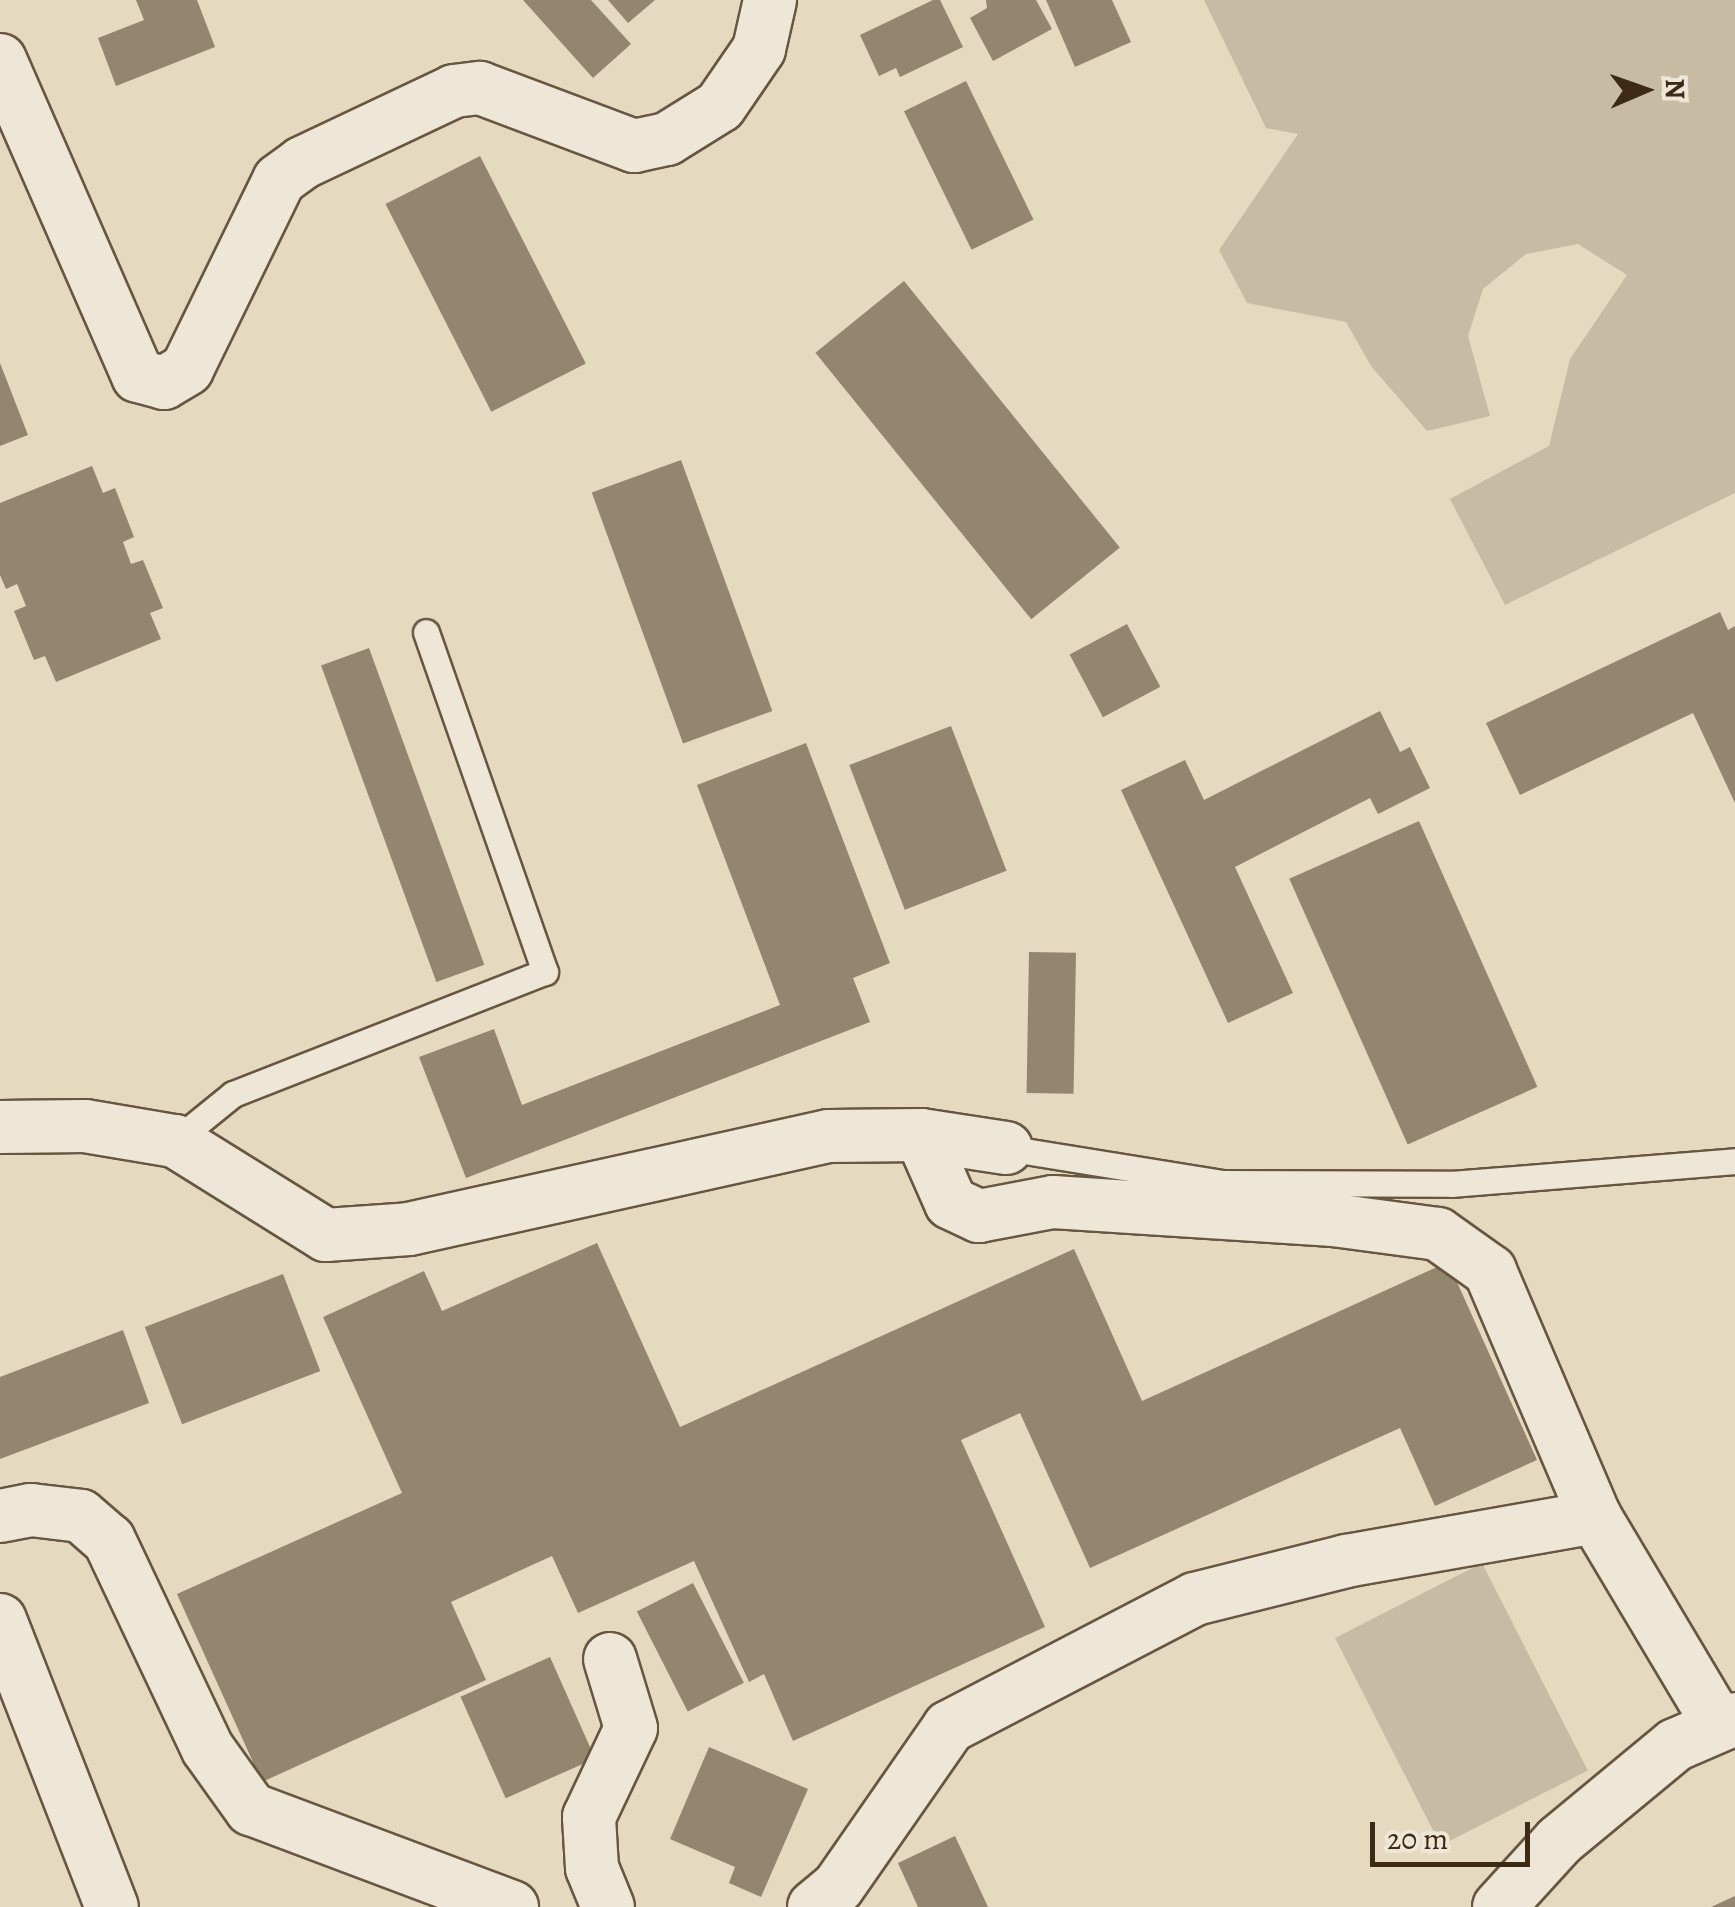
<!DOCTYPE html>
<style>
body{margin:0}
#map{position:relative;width:1735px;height:1907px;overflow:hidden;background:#e5d9c0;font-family:Alegreya,serif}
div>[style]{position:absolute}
.green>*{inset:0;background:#c8bba3;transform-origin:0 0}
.building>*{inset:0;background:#94856e;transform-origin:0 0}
.roads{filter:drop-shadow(2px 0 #675640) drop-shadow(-2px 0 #675640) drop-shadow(0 2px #675640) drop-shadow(0 -2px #675640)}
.service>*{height:25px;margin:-12.5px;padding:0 12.5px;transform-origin:12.5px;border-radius:12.5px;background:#eee6d6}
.minor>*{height:52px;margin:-26px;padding:0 26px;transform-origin:26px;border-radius:26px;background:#eee6d6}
span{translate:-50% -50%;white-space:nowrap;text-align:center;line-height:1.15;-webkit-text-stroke:8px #eee6d6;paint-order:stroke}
.north{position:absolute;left:1595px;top:40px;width:100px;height:100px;-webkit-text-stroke:8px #eee6d6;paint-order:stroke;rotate:88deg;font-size:28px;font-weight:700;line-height:40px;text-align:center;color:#3d2a15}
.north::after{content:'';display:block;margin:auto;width:35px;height:45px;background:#3d2a15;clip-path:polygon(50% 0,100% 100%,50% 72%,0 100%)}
.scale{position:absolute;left:1370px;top:1822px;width:160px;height:45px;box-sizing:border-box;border:5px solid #3d2a15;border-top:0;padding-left:12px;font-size:30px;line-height:35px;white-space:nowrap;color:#3d2a15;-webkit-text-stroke:8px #eee6d6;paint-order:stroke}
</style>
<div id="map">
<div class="green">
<i style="clip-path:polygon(1204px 0,1735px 0,1735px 493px,1505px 605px,1450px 499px,1549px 446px,1570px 359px,1627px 275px,1578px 244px,1526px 254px,1483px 289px,1468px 336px,1490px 416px,1427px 431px,1371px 366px,1346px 322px,1247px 303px,1219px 250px,1298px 134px,1266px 128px)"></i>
<i style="left:1482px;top:1563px;width:233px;height:165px;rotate:63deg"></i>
</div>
<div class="building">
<i style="clip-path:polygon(136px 0,197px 0,215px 47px,116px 86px,98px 38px,144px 20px)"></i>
<i style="clip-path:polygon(523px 0,591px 0,631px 44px,593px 78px)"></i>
<i style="clip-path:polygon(608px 0,655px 0,628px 23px)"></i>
<i style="clip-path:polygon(933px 0,940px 0,963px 47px,900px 77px,896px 68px,879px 76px,860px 35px)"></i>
<i style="clip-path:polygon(986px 0,1036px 0,1052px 29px,993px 61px,970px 18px,987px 8px)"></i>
<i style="clip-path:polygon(1046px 0,1112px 0,1131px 42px,1075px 67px)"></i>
<i style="left:966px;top:81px;width:154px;height:69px;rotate:64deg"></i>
<i style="left:480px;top:156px;width:233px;height:106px;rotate:63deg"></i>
<i style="left:904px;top:281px;width:343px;height:114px;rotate:51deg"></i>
<i style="clip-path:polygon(0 363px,28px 435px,0 446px)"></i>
<i style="left:681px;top:460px;width:267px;height:95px;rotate:70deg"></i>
<i style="clip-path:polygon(92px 466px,103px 493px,115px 488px,134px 537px,123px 542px,131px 564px,143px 560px,163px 608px,150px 613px,161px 639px,56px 682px,45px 656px,34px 660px,14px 611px,26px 606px,17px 584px,6px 589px,0 575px,0 503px)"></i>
<i style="clip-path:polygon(1720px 612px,1728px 630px,1735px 626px,1735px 803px,1693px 713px,1520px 795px,1486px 723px)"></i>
<i style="left:1127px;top:624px;width:71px;height:65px;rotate:62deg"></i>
<i style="left:369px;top:648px;width:337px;height:51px;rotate:70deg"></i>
<i style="clip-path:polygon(1380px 711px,1400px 752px,1410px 747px,1430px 788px,1378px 814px,1370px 798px,1235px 867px,1293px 993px,1228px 1023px,1121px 790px,1185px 760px,1204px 800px)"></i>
<i style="left:951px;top:726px;width:155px;height:109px;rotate:69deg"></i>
<i style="clip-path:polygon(806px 743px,890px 963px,853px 978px,870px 1022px,466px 1178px,419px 1057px,494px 1029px,522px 1105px,780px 1005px,697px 785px)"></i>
<i style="left:1419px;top:821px;width:291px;height:142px;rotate:66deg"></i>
<i style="left:1029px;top:952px;width:47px;height:141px;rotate:1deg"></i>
<i style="clip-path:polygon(597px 1243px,680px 1427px,1074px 1249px,1142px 1401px,1448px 1262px,1537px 1460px,1435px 1506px,1400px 1428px,1090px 1568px,1020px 1413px,961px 1440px,1045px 1627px,793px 1741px,764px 1674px,749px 1682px,694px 1561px,578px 1613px,552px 1556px,451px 1602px,486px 1680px,262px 1782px,177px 1594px,402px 1493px,323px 1317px,424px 1271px,442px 1311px)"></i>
<i style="left:283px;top:1274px;width:104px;height:148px;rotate:69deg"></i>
<i style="clip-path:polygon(123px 1330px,149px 1403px,0 1459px,0 1377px)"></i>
<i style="left:693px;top:1583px;width:112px;height:63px;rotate:63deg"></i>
<i style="left:550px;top:1657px;width:111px;height:98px;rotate:66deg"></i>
<i style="clip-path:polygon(709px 1747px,808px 1789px,761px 1897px,729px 1883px,735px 1867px,670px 1839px)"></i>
<i style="clip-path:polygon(955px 1836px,988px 1907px,918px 1907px,898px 1863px)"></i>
<i style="clip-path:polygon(1735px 1896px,1735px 1907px,1711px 1907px)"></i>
</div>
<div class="roads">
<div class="service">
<i style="left:175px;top:1141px;width:75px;rotate:-39deg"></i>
<i style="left:233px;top:1094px;width:335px;rotate:-21.4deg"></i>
<i style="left:545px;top:972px;width:360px;rotate:-109.3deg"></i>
<i style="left:1006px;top:1148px;width:218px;rotate:9.2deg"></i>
<i style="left:1221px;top:1183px;width:230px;rotate:0.2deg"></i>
<i style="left:1451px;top:1184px;width:285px;rotate:-4.6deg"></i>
</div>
<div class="minor">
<i style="left:0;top:60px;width:345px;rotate:66.4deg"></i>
<i style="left:138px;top:376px;width:27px;rotate:15deg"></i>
<i style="left:164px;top:383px;width:27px;rotate:-31deg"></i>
<i style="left:187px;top:369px;width:210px;rotate:-64deg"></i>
<i style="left:279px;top:180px;width:29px;rotate:-36deg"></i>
<i style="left:302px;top:163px;width:168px;rotate:-25.3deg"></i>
<i style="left:454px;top:91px;width:26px;rotate:-7deg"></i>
<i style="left:480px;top:88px;width:165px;rotate:20.6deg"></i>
<i style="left:634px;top:146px;width:34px;rotate:-12deg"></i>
<i style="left:667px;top:139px;width:62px;rotate:-31.9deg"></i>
<i style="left:720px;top:106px;width:69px;rotate:-55.6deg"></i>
<i style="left:759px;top:49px;width:50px;rotate:-77.3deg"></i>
<i style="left:0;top:1127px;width:85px;rotate:-0.7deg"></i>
<i style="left:85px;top:1126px;width:91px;rotate:9.5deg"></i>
<i style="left:175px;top:1141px;width:178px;rotate:31.9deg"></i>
<i style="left:326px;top:1235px;width:83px;rotate:-4.1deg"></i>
<i style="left:409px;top:1229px;width:430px;rotate:-12.5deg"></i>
<i style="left:829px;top:1136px;width:92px;rotate:-0.6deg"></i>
<i style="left:921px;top:1135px;width:86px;rotate:8.7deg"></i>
<i style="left:921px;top:1135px;width:74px;rotate:66.2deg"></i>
<i style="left:951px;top:1203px;width:31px;rotate:25deg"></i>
<i style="left:979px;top:1216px;width:75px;rotate:-10.7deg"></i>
<i style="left:1053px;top:1202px;width:281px;rotate:3.7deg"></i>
<i style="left:1333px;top:1220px;width:106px;rotate:7.6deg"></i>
<i style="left:1438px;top:1234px;width:64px;rotate:35.4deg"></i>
<i style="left:1490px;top:1271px;width:267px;rotate:66.9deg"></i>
<i style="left:1595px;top:1517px;width:240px;rotate:59.2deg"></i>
<i style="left:0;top:1516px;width:32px;rotate:-11deg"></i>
<i style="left:31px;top:1510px;width:50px;rotate:6.8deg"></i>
<i style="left:81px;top:1516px;width:37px;rotate:41deg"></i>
<i style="left:109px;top:1540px;width:231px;rotate:64.7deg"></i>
<i style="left:208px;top:1749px;width:74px;rotate:54.4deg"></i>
<i style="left:251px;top:1809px;width:279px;rotate:20.6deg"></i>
<i style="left:0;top:1620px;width:308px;rotate:68.7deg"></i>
<i style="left:608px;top:1907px;width:42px;rotate:-112.3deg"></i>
<i style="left:592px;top:1868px;width:51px;rotate:-93.4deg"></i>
<i style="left:589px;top:1817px;width:98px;rotate:-64.7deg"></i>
<i style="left:631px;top:1728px;width:72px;rotate:-106.9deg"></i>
<i style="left:814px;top:1907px;width:31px;rotate:-40deg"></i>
<i style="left:838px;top:1887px;width:195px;rotate:-55.2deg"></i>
<i style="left:949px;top:1727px;width:277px;rotate:-27.5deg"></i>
<i style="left:1195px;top:1599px;width:156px;rotate:-14.1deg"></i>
<i style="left:1346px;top:1561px;width:253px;rotate:-10deg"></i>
<i style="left:1499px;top:1907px;width:89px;rotate:-47.7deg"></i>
<i style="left:1559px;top:1841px;width:151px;rotate:-39.6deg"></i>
<i style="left:1675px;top:1745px;width:65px;rotate:-23.4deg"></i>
</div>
</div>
<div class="north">N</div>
<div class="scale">20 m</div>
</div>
